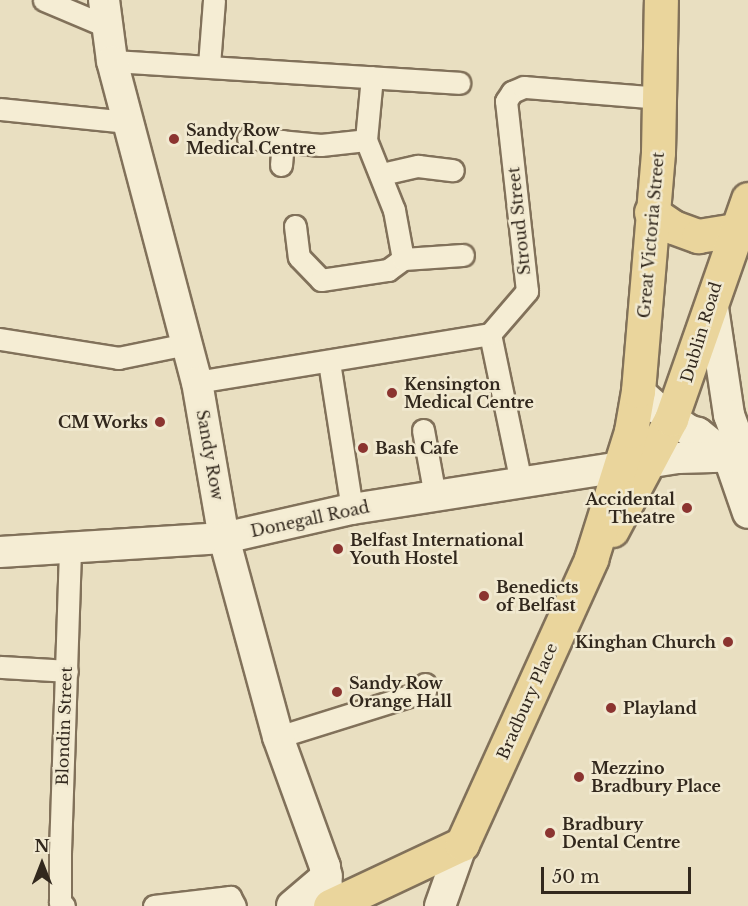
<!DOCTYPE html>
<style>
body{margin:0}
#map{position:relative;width:748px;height:906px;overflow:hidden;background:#e9dfc1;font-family:"Libre Baskerville",serif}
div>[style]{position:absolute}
.roads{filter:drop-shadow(2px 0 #81715a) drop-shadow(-2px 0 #81715a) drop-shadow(0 2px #81715a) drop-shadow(0 -2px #81715a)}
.street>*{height:21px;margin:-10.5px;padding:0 10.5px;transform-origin:10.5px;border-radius:10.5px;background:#f5edd4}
.secondary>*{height:30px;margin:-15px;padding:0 15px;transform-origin:15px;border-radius:15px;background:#f5edd4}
.primary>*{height:33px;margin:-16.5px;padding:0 16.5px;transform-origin:16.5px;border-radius:16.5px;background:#ead59c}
.dots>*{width:16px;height:16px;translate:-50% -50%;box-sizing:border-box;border:3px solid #f1e9d0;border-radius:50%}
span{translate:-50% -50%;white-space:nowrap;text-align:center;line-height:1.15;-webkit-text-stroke:5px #f1e9d0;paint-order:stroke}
.poi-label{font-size:16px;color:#32281d;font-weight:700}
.left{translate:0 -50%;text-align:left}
.right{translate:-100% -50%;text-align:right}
.street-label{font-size:16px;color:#32281d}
.north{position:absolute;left:12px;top:834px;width:60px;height:60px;-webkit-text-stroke:4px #f1e9d0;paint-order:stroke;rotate:0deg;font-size:16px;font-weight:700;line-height:24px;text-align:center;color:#32281d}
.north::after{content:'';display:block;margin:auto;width:21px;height:27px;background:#32281d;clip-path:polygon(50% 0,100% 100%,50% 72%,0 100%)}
.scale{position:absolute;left:541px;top:867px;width:150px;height:27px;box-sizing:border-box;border:3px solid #32281d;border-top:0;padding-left:8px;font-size:18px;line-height:21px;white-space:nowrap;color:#32281d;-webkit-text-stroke:4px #f1e9d0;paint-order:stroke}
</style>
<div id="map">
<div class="roads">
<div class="street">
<i style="left:44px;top:0;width:67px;rotate:22.8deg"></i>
<i style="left:112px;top:61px;width:348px;rotate:3.6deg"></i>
<i style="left:209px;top:65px;width:65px;rotate:-85.6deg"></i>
<i style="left:0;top:109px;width:130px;rotate:5.8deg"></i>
<i style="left:248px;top:138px;width:73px;rotate:5.5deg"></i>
<i style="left:321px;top:145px;width:45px;rotate:-6.3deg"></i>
<i style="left:281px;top:165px;width:24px;rotate:-85deg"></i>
<i style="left:382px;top:174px;width:37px;rotate:-13deg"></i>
<i style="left:418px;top:166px;width:35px;rotate:7deg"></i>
<i style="left:295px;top:226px;width:31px;rotate:83deg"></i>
<i style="left:299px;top:257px;width:32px;rotate:46deg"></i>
<i style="left:321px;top:280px;width:68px;rotate:-8.5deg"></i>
<i style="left:388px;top:270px;width:19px;rotate:-36deg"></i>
<i style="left:403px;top:259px;width:50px;rotate:-100.4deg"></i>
<i style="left:394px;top:210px;width:75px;rotate:-111.8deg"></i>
<i style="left:366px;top:140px;width:63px;rotate:-84.6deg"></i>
<i style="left:403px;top:259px;width:60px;rotate:-3.8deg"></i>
<i style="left:490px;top:334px;width:152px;rotate:78.2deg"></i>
<i style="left:0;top:339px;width:120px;rotate:9.1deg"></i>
<i style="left:118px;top:358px;width:70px;rotate:-11.5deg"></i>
<i style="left:329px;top:362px;width:149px;rotate:81.1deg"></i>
<i style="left:197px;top:382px;width:297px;rotate:-9.3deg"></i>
<i style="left:490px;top:334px;width:57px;rotate:-49.3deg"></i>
<i style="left:527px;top:291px;width:191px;rotate:-96.3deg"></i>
<i style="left:506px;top:101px;width:11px;rotate:-56deg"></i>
<i style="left:512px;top:92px;width:13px;rotate:-23deg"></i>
<i style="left:524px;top:87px;width:136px;rotate:4.6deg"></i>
<i style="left:423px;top:430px;width:67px;rotate:79.7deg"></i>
<i style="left:0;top:667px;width:67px;rotate:3.4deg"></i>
<i style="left:278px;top:737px;width:154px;rotate:-17.4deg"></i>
<i style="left:425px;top:691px;width:7px;rotate:-90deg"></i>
<i style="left:64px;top:906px;width:6px;rotate:-135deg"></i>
<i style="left:60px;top:902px;width:50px;rotate:-90deg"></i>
<i style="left:60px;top:852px;width:307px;rotate:-88.1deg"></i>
<i style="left:154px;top:906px;width:77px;rotate:-6.8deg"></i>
<i style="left:230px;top:897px;width:10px;rotate:61deg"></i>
</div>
<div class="secondary">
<i style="left:104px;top:0;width:62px;rotate:82.5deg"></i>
<i style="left:112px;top:61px;width:332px;rotate:75.2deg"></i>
<i style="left:197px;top:382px;width:158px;rotate:80.2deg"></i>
<i style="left:224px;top:538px;width:206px;rotate:74.8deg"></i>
<i style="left:278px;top:737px;width:138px;rotate:70.1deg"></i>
<i style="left:325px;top:867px;width:39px;rotate:84deg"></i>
<i style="left:712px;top:301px;width:115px;rotate:81.5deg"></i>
<i style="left:729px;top:415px;width:54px;rotate:69.6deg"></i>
<i style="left:638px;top:391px;width:25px;rotate:42deg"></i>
<i style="left:657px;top:408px;width:38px;rotate:35deg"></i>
<i style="left:688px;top:430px;width:10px;rotate:17deg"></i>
<i style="left:698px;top:433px;width:40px;rotate:39deg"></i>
<i style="left:729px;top:458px;width:58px;rotate:70.9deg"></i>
<i style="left:0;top:552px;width:224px;rotate:-3.6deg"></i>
<i style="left:224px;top:538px;width:131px;rotate:-12.8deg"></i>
<i style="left:352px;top:509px;width:330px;rotate:-8.9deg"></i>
<i style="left:678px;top:458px;width:70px;rotate:-1.6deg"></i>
<i style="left:292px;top:906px;width:46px;rotate:-40.6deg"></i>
<i style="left:440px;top:906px;width:66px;rotate:-70.5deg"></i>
</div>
<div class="primary">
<i style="left:651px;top:212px;width:27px;rotate:34deg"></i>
<i style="left:673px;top:227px;width:27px;rotate:20deg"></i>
<i style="left:698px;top:236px;width:36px;rotate:-9deg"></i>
<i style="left:612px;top:530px;width:126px;rotate:-62deg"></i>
<i style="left:671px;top:419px;width:233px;rotate:-70.7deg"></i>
<i style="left:330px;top:906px;width:146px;rotate:-25.2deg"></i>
<i style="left:462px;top:844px;width:313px;rotate:-65.6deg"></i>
<i style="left:591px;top:559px;width:134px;rotate:-72.6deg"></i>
<i style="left:631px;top:431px;width:41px;rotate:-80.1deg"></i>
<i style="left:638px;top:391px;width:240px;rotate:-85.2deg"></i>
<i style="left:658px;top:152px;width:152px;rotate:-88.9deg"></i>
</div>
</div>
<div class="dots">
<i style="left:174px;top:139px;background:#8b3430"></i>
<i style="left:392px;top:393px;background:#8b3430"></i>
<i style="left:160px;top:422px;background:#8b3430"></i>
<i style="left:363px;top:448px;background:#8b3430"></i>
<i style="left:687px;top:508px;background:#8b3430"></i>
<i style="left:338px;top:549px;background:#8b3430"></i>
<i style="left:484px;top:596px;background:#8b3430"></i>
<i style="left:728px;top:642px;background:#8b3430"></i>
<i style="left:337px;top:692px;background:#8b3430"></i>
<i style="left:611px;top:708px;background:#8b3430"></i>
<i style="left:579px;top:777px;background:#8b3430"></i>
<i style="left:550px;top:833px;background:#8b3430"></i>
</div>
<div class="poi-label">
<span class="left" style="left:186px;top:139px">Sandy Row<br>Medical Centre</span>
<span class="left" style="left:404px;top:393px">Kensington<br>Medical Centre</span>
<span class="right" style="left:148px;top:422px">CM Works</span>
<span class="left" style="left:375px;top:448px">Bash Cafe</span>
<span class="right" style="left:675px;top:508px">Accidental<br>Theatre</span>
<span class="left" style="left:350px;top:549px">Belfast International<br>Youth Hostel</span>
<span class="left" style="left:496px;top:596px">Benedicts<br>of Belfast</span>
<span class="right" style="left:716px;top:642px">Kinghan Church</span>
<span class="left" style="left:349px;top:692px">Sandy Row<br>Orange Hall</span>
<span class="left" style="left:623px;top:708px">Playland</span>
<span class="left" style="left:591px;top:777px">Mezzino<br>Bradbury Place</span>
<span class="left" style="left:562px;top:833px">Bradbury<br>Dental Centre</span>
</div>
<div class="street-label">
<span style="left:519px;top:221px;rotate:-96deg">Stroud Street</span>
<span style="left:651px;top:235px;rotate:-85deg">Great Victoria Street</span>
<span style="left:701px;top:332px;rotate:-73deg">Dublin Road</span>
<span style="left:210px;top:455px;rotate:80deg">Sandy Row</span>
<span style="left:310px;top:519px;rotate:-12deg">Donegall Road</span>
<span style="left:527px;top:701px;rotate:-66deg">Bradbury Place</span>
<span style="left:64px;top:726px;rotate:-88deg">Blondin Street</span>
</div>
<div class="north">N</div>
<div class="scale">50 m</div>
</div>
